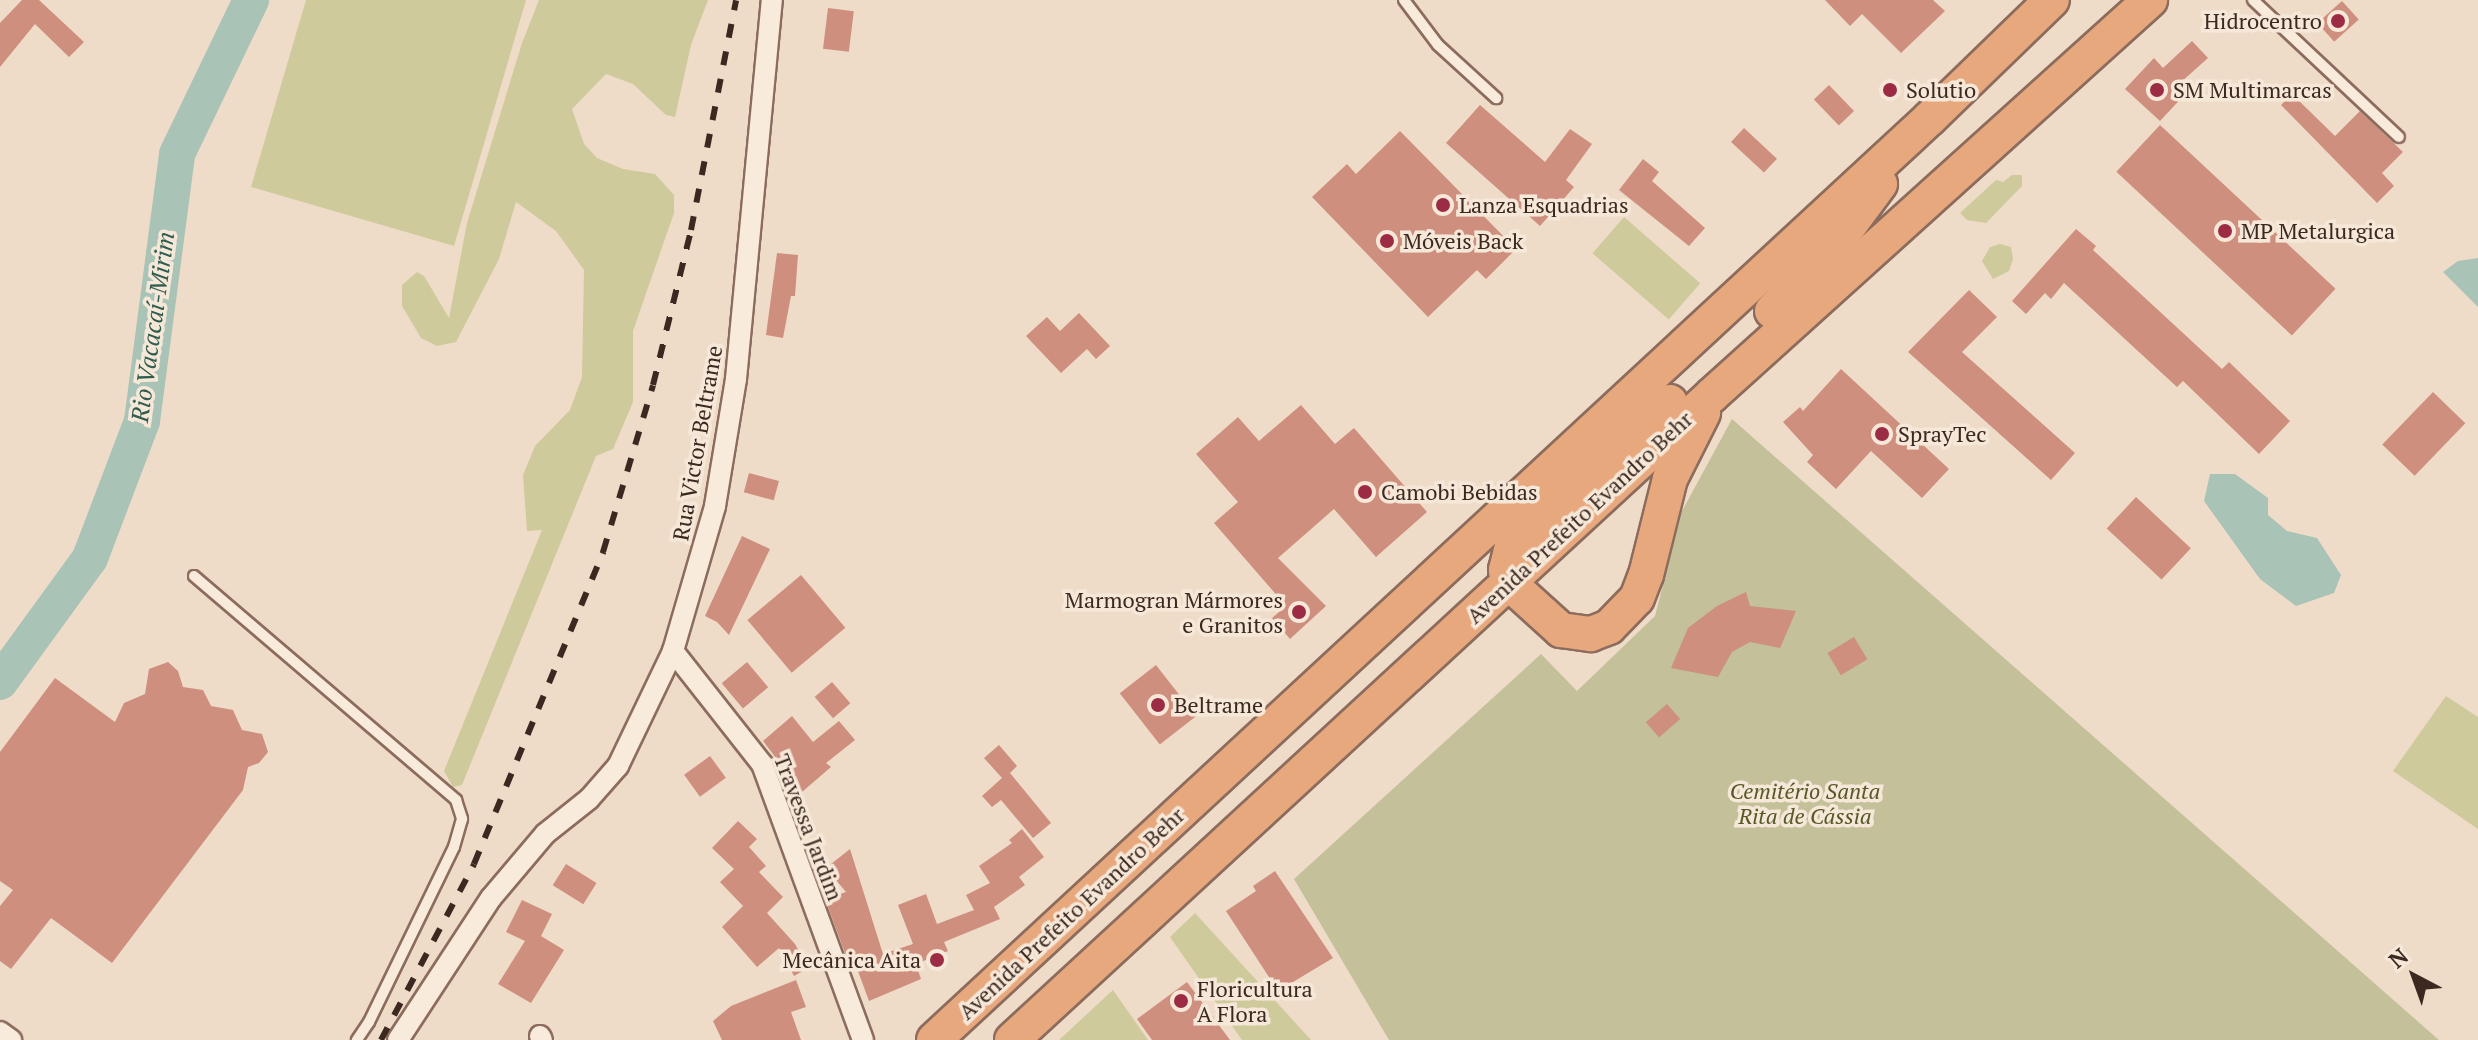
<!DOCTYPE html>
<meta charset="utf-8">
<style>
body{margin:0}
#map{position:relative;width:2478px;height:1040px;overflow:hidden;background:#efdcc8;font-family:"PT Serif",serif}
div>[style]{position:absolute}
.green>*{inset:0;background:#ceca9b;transform-origin:0 0}
.cemetery>*{inset:0;background:#c3c09a}
.water>*{inset:0;background:#a9c3b6}
.river>*{height:36px;margin:-18px;padding:0 18px;transform-origin:18px;border-radius:18px;background:#a9c3b6}
.building>*{inset:0;background:#ce8f7e;transform-origin:0 0}
.roads{filter:drop-shadow(2px 0 #8c6c5d) drop-shadow(-2px 0 #8c6c5d) drop-shadow(0 2px #8c6c5d) drop-shadow(0 -2px #8c6c5d)}
.service>*{height:10px;margin:-5px;padding:0 5px;transform-origin:5px;border-radius:5px;background:#f9ebdc}
.minor>*{height:20px;margin:-10px;padding:0 10px;transform-origin:10px;border-radius:10px;background:#f9ebdc}
.trunk>*{height:34px;margin:-17px;padding:0 17px;transform-origin:17px;border-radius:17px;background:#e8a87e}
.rail>*{height:6px;margin-top:-3px;transform-origin:0;background:repeating-linear-gradient(90deg,#3c2820 0 14px,transparent 0 28px)}
.dots>*{width:22px;height:22px;translate:-50% -50%;box-sizing:border-box;border:4px solid #f6e8d8;border-radius:50%}
span{translate:-50% -50%;white-space:nowrap;text-align:center;line-height:1.15;-webkit-text-stroke:7px #f6e8d8;paint-order:stroke}
.poi-label{font-size:22px;color:#3c2820}
.right{translate:-100% -50%;text-align:right}
.left{translate:0 -50%;text-align:left}
.street-label{font-size:22px;color:#3c2820}
.park-label{font-size:22px;color:#565927;font-style:italic}
.water-label{font-size:24px;color:#305c50;font-style:italic}
.north{position:absolute;left:2374px;top:936px;width:80px;height:80px;-webkit-text-stroke:6px #f6e8d8;paint-order:stroke;rotate:319deg;font-size:22px;font-weight:700;line-height:32px;text-align:center;color:#3c2820}
.north::after{content:'';display:block;margin:auto;width:28px;height:36px;background:#3c2820;clip-path:polygon(50% 0,100% 100%,50% 72%,0 100%)}
</style>
<div id="map">
<div class="green">
<i style="clip-path:polygon(306px 0,526px 0,454px 246px,251px 187px)"></i>
<i style="clip-path:polygon(539px 0,708px 0,691px 45px,675px 117px,666px 115px,633px 84px,606px 74px,572px 109px,584px 144px,597px 158px,623px 169px,655px 174px,674px 195px,674px 213px,633px 331px,633px 402px,613px 449px,596px 456px,462px 785px,453px 787px,444px 771px,542px 530px,527px 531px,523px 475px,535px 446px,570px 410px,582px 377px,584px 270px,556px 231px,516px 202px,499px 259px,456px 342px,437px 346px,421px 338px,402px 306px,402px 285px,417px 272px,424px 276px,449px 318px,467px 223px,522px 43px)"></i>
<i style="clip-path:polygon(2012px 175px,2022px 175px,2022px 186px,1986px 223px,1967px 220px,1960px 213px,1996px 180px,2003px 182px)"></i>
<i style="left:1624px;top:217px;width:101px;height:48px;rotate:41deg"></i>
<i style="clip-path:polygon(2000px 244px,2011px 247px,2013px 259px,2009px 271px,1993px 279px,1982px 261px,1990px 247px)"></i>
<i style="clip-path:polygon(2446px 696px,2478px 717px,2478px 829px,2393px 771px)"></i>
<i style="clip-path:polygon(1195px 913px,1311px 1040px,1242px 1040px,1170px 937px)"></i>
<i style="clip-path:polygon(1113px 990px,1148px 1040px,1059px 1040px)"></i>
</div>
<div class="cemetery">
<i style="clip-path:polygon(1732px 419px,2439px 1040px,1389px 1040px,1294px 879px,1541px 654px,1577px 691px,1655px 616px,1682px 511px)"></i>
</div>
<div class="water">
<i style="clip-path:polygon(2478px 258px,2478px 307px,2443px 272px,2458px 261px)"></i>
<i style="clip-path:polygon(2210px 474px,2235px 474px,2268px 498px,2268px 515px,2287px 531px,2317px 538px,2341px 575px,2334px 593px,2296px 606px,2260px 579px,2204px 501px)"></i>
</div>
<div class="river">
<i style="left:0;top:682px;width:153px;rotate:-54deg"></i>
<i style="left:90px;top:558px;width:147px;rotate:-69.2deg"></i>
<i style="left:142px;top:421px;width:269px;rotate:-82.5deg"></i>
<i style="left:177px;top:154px;width:171px;rotate:-64.3deg"></i>
</div>
<div class="building">
<i style="clip-path:polygon(22px 0,39px 0,84px 42px,69px 57px,35px 24px,0 67px,0 23px)"></i>
<i style="clip-path:polygon(1825px 0,1933px 0,1945px 11px,1901px 53px,1862px 14px,1850px 26px)"></i>
<i style="left:2342px;top:1px;width:25px;height:33px;rotate:48deg"></i>
<i style="left:828px;top:8px;width:26px;height:41px;rotate:7deg"></i>
<i style="clip-path:polygon(2192px 41px,2208px 58px,2180px 83px,2188px 91px,2160px 121px,2125px 89px,2154px 58px,2163px 68px)"></i>
<i style="left:1829px;top:85px;width:36px;height:21px;rotate:46deg"></i>
<i style="clip-path:polygon(2292px 94px,2335px 136px,2360px 111px,2403px 152px,2382px 173px,2394px 186px,2377px 203px,2281px 105px)"></i>
<i style="clip-path:polygon(1480px 105px,1545px 162px,1570px 129px,1592px 144px,1566px 180px,1574px 187px,1540px 226px,1446px 143px)"></i>
<i style="left:2160px;top:125px;width:240px;height:64px;rotate:43deg"></i>
<i style="left:1744px;top:128px;width:45px;height:19px;rotate:43deg"></i>
<i style="clip-path:polygon(1400px 131px,1516px 249px,1486px 279px,1477px 270px,1428px 317px,1312px 197px,1347px 164px,1356px 174px)"></i>
<i style="clip-path:polygon(1643px 159px,1659px 172px,1652px 181px,1705px 228px,1689px 246px,1619px 190px)"></i>
<i style="clip-path:polygon(2076px 229px,2096px 246px,2093px 250px,2222px 369px,2229px 362px,2290px 421px,2259px 454px,2183px 381px,2177px 387px,2064px 283px,2051px 299px,2045px 293px,2026px 314px,2012px 301px)"></i>
<i style="clip-path:polygon(777px 253px,798px 255px,795px 296px,791px 296px,783px 338px,766px 335px)"></i>
<i style="clip-path:polygon(1969px 290px,1997px 317px,1962px 352px,2075px 453px,2051px 480px,1908px 352px)"></i>
<i style="clip-path:polygon(1079px 313px,1110px 346px,1096px 359px,1087px 349px,1061px 373px,1026px 336px,1047px 317px,1060px 331px)"></i>
<i style="clip-path:polygon(1841px 369px,1949px 469px,1922px 498px,1871px 451px,1836px 489px,1807px 462px,1813px 455px,1783px 422px,1800px 407px,1803px 411px)"></i>
<i style="left:2433px;top:392px;width:45px;height:73px;rotate:44deg"></i>
<i style="clip-path:polygon(1301px 405px,1335px 444px,1354px 428px,1427px 512px,1376px 557px,1334px 509px,1278px 558px,1326px 606px,1290px 639px,1272px 618px,1286px 606px,1214px 523px,1238px 502px,1196px 454px,1238px 417px,1259px 441px)"></i>
<i style="left:749px;top:473px;width:31px;height:20px;rotate:15deg"></i>
<i style="left:2136px;top:497px;width:75px;height:43px;rotate:43deg"></i>
<i style="clip-path:polygon(742px 536px,770px 549px,729px 635px,717px 622px,705px 616px)"></i>
<i style="left:801px;top:575px;width:69px;height:70px;rotate:50deg"></i>
<i style="clip-path:polygon(1746px 592px,1750px 606px,1796px 611px,1780px 648px,1750px 642px,1732px 652px,1718px 677px,1671px 668px,1688px 628px,1717px 606px)"></i>
<i style="left:1854px;top:637px;width:26px;height:31px;rotate:59deg"></i>
<i style="clip-path:polygon(168px 662px,178px 671px,183px 687px,203px 690px,211px 706px,233px 710px,242px 730px,262px 734px,268px 752px,259px 763px,248px 767px,243px 790px,112px 963px,51px 918px,11px 969px,0 961px,0 906px,13px 890px,0 881px,0 752px,55px 678px,115px 722px,124px 703px,145px 694px,149px 669px)"></i>
<i style="left:747px;top:662px;width:33px;height:33px;rotate:50deg"></i>
<i style="left:1156px;top:665px;width:65px;height:46px;rotate:52deg"></i>
<i style="left:832px;top:682px;width:28px;height:23px;rotate:49deg"></i>
<i style="left:1667px;top:704px;width:20px;height:28px;rotate:49deg"></i>
<i style="clip-path:polygon(792px 716px,813px 742px,839px 721px,855px 740px,826px 763px,831px 767px,802px 792px,763px 741px)"></i>
<i style="clip-path:polygon(999px 745px,1017px 766px,1010px 773px,1051px 823px,1033px 838px,1001px 800px,992px 807px,982px 796px,1002px 778px,984px 758px)"></i>
<i style="left:710px;top:756px;width:27px;height:32px;rotate:54deg"></i>
<i style="clip-path:polygon(738px 821px,757px 839px,749px 847px,766px 866px,759px 872px,783px 897px,767px 913px,795px 944px,808px 968px,794px 976px,779px 948px,757px 967px,722px 927px,743px 906px,720px 882px,734px 869px,712px 848px)"></i>
<i style="clip-path:polygon(1022px 829px,1044px 857px,1019px 877px,1025px 885px,994px 907px,1000px 919px,944px 942px,948px 951px,916px 964px,921px 979px,869px 1001px,855px 963px,849px 964px,825px 899px,846px 892px,826px 868px,850px 849px,883px 954px,913px 944px,898px 905px,926px 894px,937px 924px,974px 910px,966px 895px,990px 883px,979px 866px,1012px 843px,1009px 840px)"></i>
<i style="left:566px;top:864px;width:36px;height:25px;rotate:32deg"></i>
<i style="clip-path:polygon(1275px 871px,1333px 958px,1278px 991px,1226px 911px,1256px 891px,1253px 886px)"></i>
<i style="clip-path:polygon(522px 900px,552px 914px,541px 936px,564px 950px,531px 1003px,498px 984px,525px 941px,506px 932px)"></i>
<i style="clip-path:polygon(796px 980px,806px 1007px,791px 1012px,801px 1040px,722px 1040px,713px 1021px,731px 1006px)"></i>
<i style="clip-path:polygon(1187px 982px,1230px 1040px,1152px 1040px,1137px 1019px)"></i>
</div>
<div class="roads">
<div class="service">
<i style="left:1404px;top:0;width:56px;rotate:52.9deg"></i>
<i style="left:1438px;top:45px;width:79px;rotate:42.4deg"></i>
<i style="left:2253px;top:0;width:200px;rotate:43.2deg"></i>
<i style="left:194px;top:576px;width:345px;rotate:40.5deg"></i>
<i style="left:456px;top:800px;width:20px;rotate:72deg"></i>
<i style="left:462px;top:819px;width:29px;rotate:106deg"></i>
<i style="left:454px;top:847px;width:195px;rotate:115.9deg"></i>
<i style="left:369px;top:1022px;width:22px;rotate:124deg"></i>
</div>
<div class="minor">
<i style="left:673px;top:651px;width:144px;rotate:51.8deg"></i>
<i style="left:762px;top:764px;width:294px;rotate:69.9deg"></i>
<i style="left:0;top:1032px;width:14px;rotate:36deg"></i>
<i style="left:540px;top:1036px;width:4px;rotate:63deg"></i>
<i style="left:398px;top:1040px;width:170px;rotate:-56.8deg"></i>
<i style="left:491px;top:898px;width:84px;rotate:-49.8deg"></i>
<i style="left:545px;top:834px;width:56px;rotate:-38.5deg"></i>
<i style="left:589px;top:799px;width:44px;rotate:-48.7deg"></i>
<i style="left:618px;top:766px;width:127px;rotate:-64.4deg"></i>
<i style="left:673px;top:651px;width:151px;rotate:-73.8deg"></i>
<i style="left:715px;top:506px;width:129px;rotate:-80.6deg"></i>
<i style="left:736px;top:379px;width:381px;rotate:-84.6deg"></i>
</div>
<div class="trunk">
<i style="left:1772px;top:311px;width:86px;rotate:-45.9deg"></i>
<i style="left:1832px;top:249px;width:81px;rotate:-53.6deg"></i>
<i style="left:1670px;top:402px;width:210px;rotate:138.3deg"></i>
<i style="left:1513px;top:542px;width:29px;rotate:104deg"></i>
<i style="left:1506px;top:570px;width:12px;rotate:81deg"></i>
<i style="left:1508px;top:582px;width:72px;rotate:42.2deg"></i>
<i style="left:1561px;top:630px;width:30px;rotate:8deg"></i>
<i style="left:1591px;top:634px;width:19px;rotate:-21deg"></i>
<i style="left:1609px;top:627px;width:40px;rotate:-46deg"></i>
<i style="left:1637px;top:598px;width:25px;rotate:-69deg"></i>
<i style="left:1646px;top:575px;width:99px;rotate:-76deg"></i>
<i style="left:1670px;top:479px;width:74px;rotate:-63.4deg"></i>
<i style="left:934px;top:1040px;width:1356px;rotate:-42.79deg"></i>
<i style="left:1929px;top:119px;width:171px;rotate:-44.1deg"></i>
<i style="left:1012px;top:1040px;width:952px;rotate:-42.66deg"></i>
<i style="left:1712px;top:395px;width:590px;rotate:-42.04deg"></i>
</div>
</div>
<div class="rail">
<i style="left:381px;top:1040px;width:199px;rotate:-62.1deg"></i>
<i style="left:474px;top:864px;width:338px;rotate:-67.5deg"></i>
<i style="left:603px;top:552px;width:174px;rotate:-73.3deg"></i>
<i style="left:653px;top:385px;width:160px;rotate:-76.2deg"></i>
<i style="left:691px;top:230px;width:234px;rotate:-78.9deg"></i>
</div>
<div class="dots">
<i style="left:2338px;top:21px;background:#9c2c43"></i>
<i style="left:1890px;top:90px;background:#9c2c43"></i>
<i style="left:2157px;top:90px;background:#9c2c43"></i>
<i style="left:1443px;top:205px;background:#9c2c43"></i>
<i style="left:2225px;top:231px;background:#9c2c43"></i>
<i style="left:1387px;top:241px;background:#9c2c43"></i>
<i style="left:1882px;top:434px;background:#9c2c43"></i>
<i style="left:1365px;top:492px;background:#9c2c43"></i>
<i style="left:1299px;top:612px;background:#9c2c43"></i>
<i style="left:1158px;top:705px;background:#9c2c43"></i>
<i style="left:937px;top:960px;background:#9c2c43"></i>
<i style="left:1181px;top:1001px;background:#9c2c43"></i>
</div>
<div class="poi-label">
<span class="right" style="left:2322px;top:21px">Hidrocentro</span>
<span class="left" style="left:1906px;top:90px">Solutio</span>
<span class="left" style="left:2173px;top:90px">SM Multimarcas</span>
<span class="left" style="left:1459px;top:205px">Lanza Esquadrias</span>
<span class="left" style="left:2241px;top:231px">MP Metalurgica</span>
<span class="left" style="left:1403px;top:241px">Móveis Back</span>
<span class="left" style="left:1898px;top:434px">SprayTec</span>
<span class="left" style="left:1381px;top:492px">Camobi Bebidas</span>
<span class="right" style="left:1283px;top:612px">Marmogran Mármores<br>e Granitos</span>
<span class="left" style="left:1174px;top:705px">Beltrame</span>
<span class="right" style="left:921px;top:960px">Mecânica Aita</span>
<span class="left" style="left:1197px;top:1001px">Floricultura<br>A Flora</span>
</div>
<div class="street-label">
<span style="left:697px;top:443px;rotate:-80deg">Rua Victor Beltrame</span>
<span style="left:1579px;top:517px;rotate:-43deg">Avenida Prefeito Evandro Behr</span>
<span style="left:809px;top:827px;rotate:69deg">Travessa Jardim</span>
<span style="left:1071px;top:913px;rotate:-43deg">Avenida Prefeito Evandro Behr</span>
</div>
<div class="park-label">
<span style="left:1805px;top:803px">Cemitério Santa<br>Rita de Cássia</span>
</div>
<div class="water-label">
<span style="left:153px;top:327px;rotate:-82deg">Rio Vacacaí-Mirim</span>
</div>
<div class="north">N</div>
</div>
